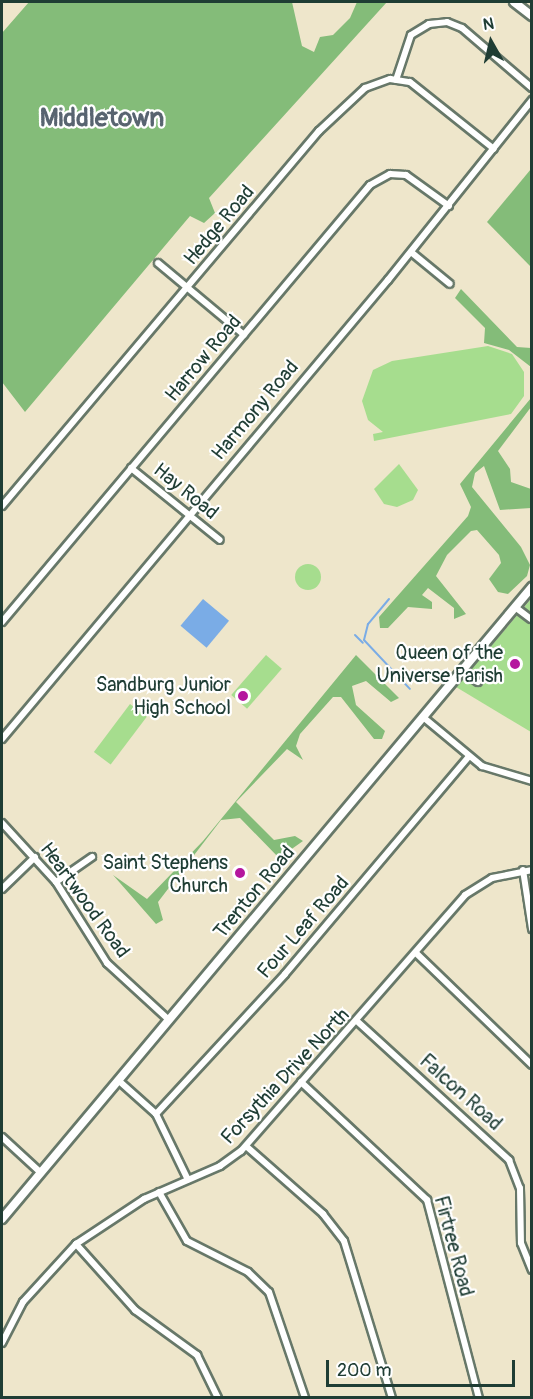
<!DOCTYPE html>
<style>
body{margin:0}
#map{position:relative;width:533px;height:1399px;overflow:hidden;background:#eee6cb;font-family:Pangolin,sans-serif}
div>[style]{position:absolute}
.green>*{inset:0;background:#a6dd8e;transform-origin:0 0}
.round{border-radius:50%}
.forest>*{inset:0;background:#84bc79}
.water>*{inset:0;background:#7aace6;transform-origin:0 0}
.stream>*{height:2px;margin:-1px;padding:0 1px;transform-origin:1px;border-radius:1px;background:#7aace6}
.roads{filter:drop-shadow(2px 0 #677869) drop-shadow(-2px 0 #677869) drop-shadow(0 2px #677869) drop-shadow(0 -2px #677869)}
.street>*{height:6px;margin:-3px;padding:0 3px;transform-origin:3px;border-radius:3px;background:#fff}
.secondary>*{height:8px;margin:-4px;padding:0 4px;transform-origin:4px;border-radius:4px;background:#fff}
.dots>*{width:16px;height:16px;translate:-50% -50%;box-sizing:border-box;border:3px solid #fff;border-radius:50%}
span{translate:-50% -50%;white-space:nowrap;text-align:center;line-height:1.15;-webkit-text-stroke:4.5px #fff;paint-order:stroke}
.street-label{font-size:20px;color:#1f3d34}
.poi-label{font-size:20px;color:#1f3d34}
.right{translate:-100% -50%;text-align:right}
.district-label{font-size:26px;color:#586470;font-weight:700}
.frame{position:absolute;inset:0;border:3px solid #1f3d34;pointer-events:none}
.north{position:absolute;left:461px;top:12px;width:60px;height:60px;-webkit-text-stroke:4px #fff;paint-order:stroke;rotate:352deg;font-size:16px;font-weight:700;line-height:24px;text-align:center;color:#1f3d34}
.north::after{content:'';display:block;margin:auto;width:21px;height:27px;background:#1f3d34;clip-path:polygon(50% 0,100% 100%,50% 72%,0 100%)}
.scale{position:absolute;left:326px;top:1360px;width:189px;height:27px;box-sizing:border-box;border:3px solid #1f3d34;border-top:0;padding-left:8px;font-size:18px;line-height:21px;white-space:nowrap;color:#1f3d34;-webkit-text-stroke:4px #fff;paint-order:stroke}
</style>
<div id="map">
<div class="green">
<i style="clip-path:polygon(488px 346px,512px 354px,524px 372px,524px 396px,511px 414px,374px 441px,373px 434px,383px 432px,368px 420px,362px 401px,373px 370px,392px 361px)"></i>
<i style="clip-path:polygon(399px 464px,418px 490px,413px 500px,397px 507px,384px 504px,374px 489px)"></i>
<i class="round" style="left:295px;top:564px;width:26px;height:26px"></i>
<i style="clip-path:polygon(531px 599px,531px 732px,456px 687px)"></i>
<i style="left:266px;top:655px;width:21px;height:53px;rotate:41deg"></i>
<i style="left:130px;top:704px;width:21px;height:60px;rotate:37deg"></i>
</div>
<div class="forest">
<i style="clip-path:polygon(29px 2px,292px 2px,302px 46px,314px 52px,320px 37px,333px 35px,350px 18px,357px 2px,387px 2px,209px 198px,215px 213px,204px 223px,190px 216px,25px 412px,2px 382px,2px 33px)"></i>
<i style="clip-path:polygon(531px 169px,531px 267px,487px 222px)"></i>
<i style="clip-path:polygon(461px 289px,517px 347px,531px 348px,531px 367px,509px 350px,484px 343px,485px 328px,455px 298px)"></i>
<i style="clip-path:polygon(531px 398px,531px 407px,498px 451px,510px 469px,511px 482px,531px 489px,531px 508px,500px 510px,484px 466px,475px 473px,472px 487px,521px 547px,530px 565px,527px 576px,508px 594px,498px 592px,489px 579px,501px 563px,499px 555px,477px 530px,471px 531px,447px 555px,436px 576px,466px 614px,454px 619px,454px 608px,428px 588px,422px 595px,432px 602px,432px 609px,408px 607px,388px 628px,380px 628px,379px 617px,468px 516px,471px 507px,460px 484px)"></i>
<i style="clip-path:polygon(356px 655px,399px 698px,391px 702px,366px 681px,352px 686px,356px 705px,385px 731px,382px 739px,374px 739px,341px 697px,333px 697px,300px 734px,296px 746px,303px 760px,287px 749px,236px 802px,274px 840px,295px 836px,303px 841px,279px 858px,240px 818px,221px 820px,158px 902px,163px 920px,156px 924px,113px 875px,147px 899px,203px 841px)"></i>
</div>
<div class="water">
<i style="left:203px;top:599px;width:34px;height:35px;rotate:40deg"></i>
</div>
<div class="stream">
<i style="left:389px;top:599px;width:33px;rotate:130deg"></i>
<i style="left:368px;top:624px;width:16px;rotate:104deg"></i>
<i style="left:364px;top:640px;width:67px;rotate:46.8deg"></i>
<i style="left:355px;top:635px;width:11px;rotate:45deg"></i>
</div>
<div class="roads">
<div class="street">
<i style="left:396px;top:80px;width:47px;rotate:-71.6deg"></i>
<i style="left:411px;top:35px;width:21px;rotate:-31deg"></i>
<i style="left:429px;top:24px;width:18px;rotate:-6deg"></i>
<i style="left:447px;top:22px;width:16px;rotate:22deg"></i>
<i style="left:462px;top:28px;width:92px;rotate:40.6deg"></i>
<i style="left:411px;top:252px;width:50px;rotate:39.4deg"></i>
<i style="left:158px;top:263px;width:112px;rotate:39.9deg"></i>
<i style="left:131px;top:468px;width:114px;rotate:39deg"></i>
<i style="left:2px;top:506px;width:491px;rotate:-49.8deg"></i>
<i style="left:319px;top:131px;width:63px;rotate:-43.1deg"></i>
<i style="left:365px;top:88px;width:27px;rotate:-20deg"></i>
<i style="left:390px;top:79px;width:20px;rotate:9deg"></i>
<i style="left:410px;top:82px;width:107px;rotate:38.6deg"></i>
<i style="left:515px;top:607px;width:20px;rotate:37deg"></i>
<i style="left:2px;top:622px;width:571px;rotate:-49.9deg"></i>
<i style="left:370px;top:185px;width:23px;rotate:-29deg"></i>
<i style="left:390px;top:174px;width:16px;rotate:4deg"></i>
<i style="left:406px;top:175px;width:53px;rotate:35.8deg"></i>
<i style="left:462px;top:670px;width:20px;rotate:37deg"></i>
<i style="left:423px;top:717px;width:77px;rotate:39.7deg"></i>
<i style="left:482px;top:766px;width:52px;rotate:16.7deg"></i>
<i style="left:2px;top:739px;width:600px;rotate:-49.94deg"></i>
<i style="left:388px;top:280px;width:231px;rotate:-51.3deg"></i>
<i style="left:2px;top:823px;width:80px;rotate:47.5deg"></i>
<i style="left:56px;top:882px;width:96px;rotate:57.8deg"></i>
<i style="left:107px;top:963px;width:84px;rotate:42.6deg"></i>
<i style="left:523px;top:870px;width:60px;rotate:81.3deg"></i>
<i style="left:56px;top:882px;width:44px;rotate:-34.8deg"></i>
<i style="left:2px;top:889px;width:46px;rotate:-44.1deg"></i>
<i style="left:416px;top:953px;width:161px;rotate:44deg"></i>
<i style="left:358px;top:1022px;width:205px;rotate:42.4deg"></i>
<i style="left:509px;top:1160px;width:30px;rotate:69deg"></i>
<i style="left:520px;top:1188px;width:55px;rotate:89deg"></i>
<i style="left:521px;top:1243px;width:29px;rotate:68deg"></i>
<i style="left:118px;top:1080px;width:51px;rotate:41.8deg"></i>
<i style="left:156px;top:1114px;width:73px;rotate:64.1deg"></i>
<i style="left:301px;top:1082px;width:173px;rotate:43.1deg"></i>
<i style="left:427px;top:1200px;width:205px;rotate:75.3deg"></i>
<i style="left:156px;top:1114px;width:190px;rotate:-47.3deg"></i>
<i style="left:285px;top:974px;width:285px;rotate:-49.8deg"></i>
<i style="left:2px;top:1137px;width:52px;rotate:42.6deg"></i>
<i style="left:246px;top:1146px;width:103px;rotate:41.4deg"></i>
<i style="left:323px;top:1214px;width:34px;rotate:52deg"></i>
<i style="left:344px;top:1241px;width:164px;rotate:73deg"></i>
<i style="left:159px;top:1192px;width:56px;rotate:60.3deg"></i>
<i style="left:187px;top:1241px;width:68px;rotate:26.9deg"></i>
<i style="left:248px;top:1272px;width:29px;rotate:44deg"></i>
<i style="left:269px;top:1292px;width:112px;rotate:71.2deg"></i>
<i style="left:76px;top:1244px;width:89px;rotate:48.2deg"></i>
<i style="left:135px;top:1310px;width:77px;rotate:36deg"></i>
<i style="left:197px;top:1355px;width:48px;rotate:64deg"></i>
<i style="left:2px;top:1343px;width:46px;rotate:-62.9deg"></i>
<i style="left:23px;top:1302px;width:79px;rotate:-47.6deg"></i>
<i style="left:76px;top:1244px;width:82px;rotate:-33.5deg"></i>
<i style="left:144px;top:1199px;width:83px;rotate:-23.5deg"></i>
<i style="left:220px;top:1166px;width:26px;rotate:-36deg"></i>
<i style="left:241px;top:1151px;width:340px;rotate:-48.8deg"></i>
<i style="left:465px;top:895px;width:32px;rotate:-32deg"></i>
<i style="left:492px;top:878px;width:41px;rotate:-11.3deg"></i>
</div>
<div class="secondary">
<i style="left:514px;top:2px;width:23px;rotate:38deg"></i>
<i style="left:2px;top:1219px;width:825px;rotate:-50.02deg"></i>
</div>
</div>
<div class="dots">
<i style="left:515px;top:664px;background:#b5179e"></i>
<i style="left:243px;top:696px;background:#b5179e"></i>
<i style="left:240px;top:873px;background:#b5179e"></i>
</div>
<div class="street-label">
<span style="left:219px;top:225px;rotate:-50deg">Hedge Road</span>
<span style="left:203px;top:358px;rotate:-50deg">Harrow Road</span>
<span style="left:255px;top:410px;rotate:-50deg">Harmony Road</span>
<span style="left:186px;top:491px;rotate:39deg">Hay Road</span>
<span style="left:254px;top:892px;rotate:-50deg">Trenton Road</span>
<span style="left:85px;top:900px;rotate:54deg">Heartwood Road</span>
<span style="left:303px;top:927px;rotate:-49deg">Four Leaf Road</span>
<span style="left:285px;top:1076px;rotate:-47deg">Forsythia Drive North</span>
<span style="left:461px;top:1092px;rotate:42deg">Falcon Road</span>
<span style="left:454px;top:1246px;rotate:75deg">Firtree Road</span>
</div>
<div class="poi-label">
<span class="right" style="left:503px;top:664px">Queen of the<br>Universe Parish</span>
<span class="right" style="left:231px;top:696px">Sandburg Junior<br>High School</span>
<span class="right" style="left:228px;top:874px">Saint Stephens<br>Church</span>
</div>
<div class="district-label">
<span style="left:102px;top:119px">Middletown</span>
</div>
<div class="frame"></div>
<div class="north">N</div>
<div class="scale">200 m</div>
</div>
